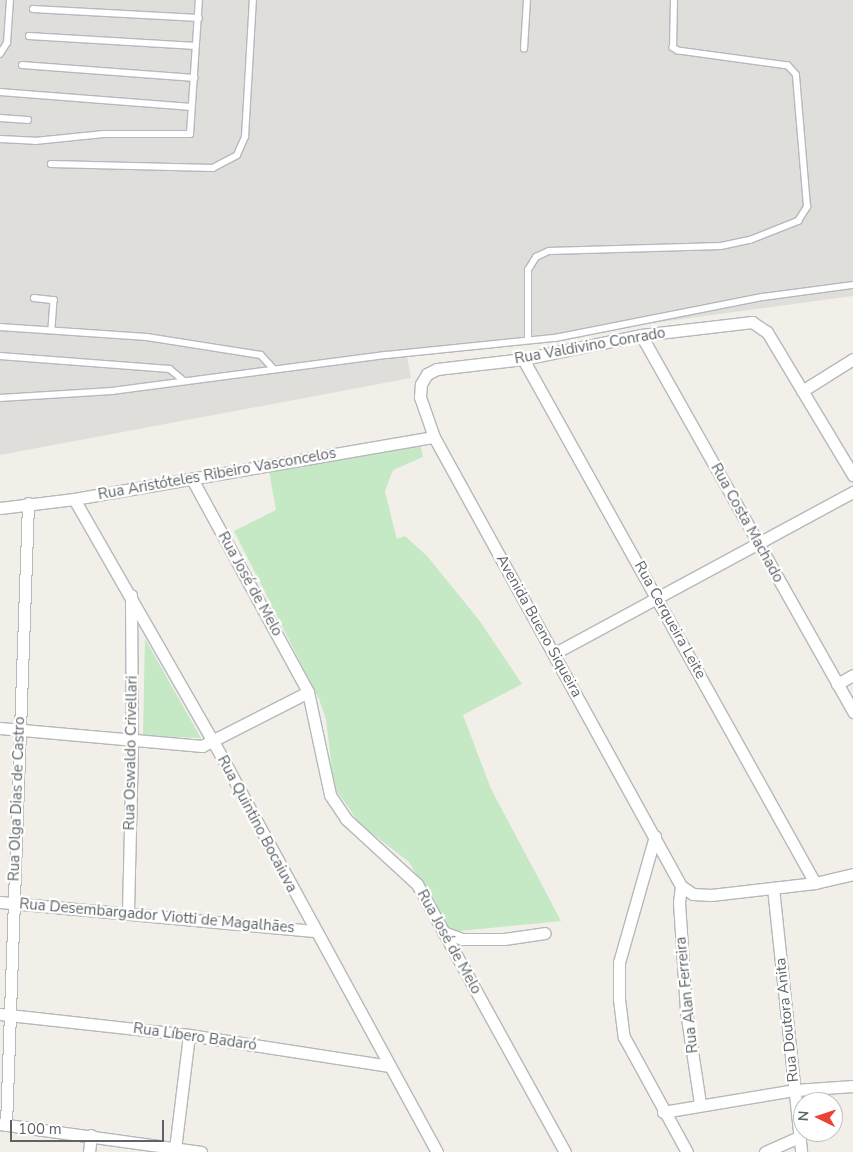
<!DOCTYPE html>
<meta charset="utf-8">
<style>
body{margin:0}
#map{position:relative;width:853px;height:1152px;overflow:hidden;background:#f1efe8;font-family:"Nunito Sans",sans-serif}
div>[style]{position:absolute}
.industrial>*{inset:0;background:#e0deda}
.green>*{inset:0;background:#c5e8c5}
.roads{filter:drop-shadow(1px 0 #b5b8bc) drop-shadow(-1px 0 #b5b8bc) drop-shadow(0 1px #b5b8bc) drop-shadow(0 -1px #b5b8bc)}
.lane>*{height:5.5px;margin:-2.75px;padding:0 2.75px;transform-origin:2.75px;border-radius:2.75px;background:#fff}
.street>*{height:11px;margin:-5.5px;padding:0 5.5px;transform-origin:5.5px;border-radius:5.5px;background:#fff}
span{translate:-50% -50%;white-space:nowrap;text-align:center;line-height:1.15;-webkit-text-stroke:4.5px #fff;paint-order:stroke}
.street-label{font-size:15px;color:#5f6368}
.north{position:absolute;left:793px;top:1092px;width:50px;height:50px;box-sizing:border-box;background:#fff;border:1px solid #bfc1c3;border-radius:50%;rotate:274deg;font-size:14px;font-weight:700;line-height:20px;text-align:center;color:#5f6368}
.north::after{content:'';display:block;margin:auto;width:18px;height:22px;background:#ea4335;clip-path:polygon(50% 0,100% 100%,50% 72%,0 100%)}
.scale{position:absolute;left:10px;top:1120px;width:154px;height:22px;box-sizing:border-box;border:2px solid #5f6368;border-top:0;padding-left:6px;font-size:15px;line-height:18px;white-space:nowrap;color:#5f6368;-webkit-text-stroke:4px #fff;paint-order:stroke}
</style>
<div id="map">
<div class="industrial">
<i style="clip-path:polygon(0 0,853px 0,853px 296px,407px 356px,411px 378px,0 455px)"></i>
</div>
<div class="green">
<i style="clip-path:polygon(420px 444px,423px 457px,393px 470px,385px 491px,393px 524px,397px 539px,405px 536px,427px 556px,479px 620px,522px 684px,463px 715px,491px 789px,561px 921px,449px 932px,409px 862px,360px 824px,334px 787px,326px 719px,319px 699px,234px 531px,276px 510px,269px 471px)"></i>
<i style="clip-path:polygon(145px 639px,201px 738px,143px 736px)"></i>
</div>
<div class="roads">
<div class="lane">
<i style="left:33px;top:9px;width:166px;rotate:3.1deg"></i>
<i style="left:29px;top:36px;width:167px;rotate:3.4deg"></i>
<i style="left:524px;top:49px;width:49px;rotate:-86.5deg"></i>
<i style="left:0;top:54px;width:13px;rotate:-58deg"></i>
<i style="left:7px;top:43px;width:43px;rotate:-86deg"></i>
<i style="left:22px;top:65px;width:173px;rotate:4.3deg"></i>
<i style="left:0;top:92px;width:192px;rotate:4.5deg"></i>
<i style="left:0;top:118px;width:28px;rotate:4deg"></i>
<i style="left:0;top:139px;width:35px;rotate:3deg"></i>
<i style="left:35px;top:141px;width:69px;rotate:-5.8deg"></i>
<i style="left:104px;top:134px;width:86px"></i>
<i style="left:190px;top:134px;width:134px;rotate:-86.2deg"></i>
<i style="left:51px;top:164px;width:162px;rotate:1.4deg"></i>
<i style="left:213px;top:168px;width:27px;rotate:-28deg"></i>
<i style="left:237px;top:155px;width:20px;rotate:-66deg"></i>
<i style="left:245px;top:137px;width:137px;rotate:-86.7deg"></i>
<i style="left:34px;top:298px;width:20px;rotate:6deg"></i>
<i style="left:54px;top:300px;width:30px;rotate:94deg"></i>
<i style="left:0;top:327px;width:147px;rotate:3.9deg"></i>
<i style="left:147px;top:337px;width:115px;rotate:9deg"></i>
<i style="left:261px;top:355px;width:19px;rotate:47deg"></i>
<i style="left:528px;top:340px;width:70px;rotate:-90deg"></i>
<i style="left:528px;top:270px;width:15px;rotate:-58deg"></i>
<i style="left:536px;top:257px;width:14px;rotate:-25deg"></i>
<i style="left:549px;top:251px;width:172px;rotate:-1.7deg"></i>
<i style="left:721px;top:246px;width:30px;rotate:-12deg"></i>
<i style="left:750px;top:240px;width:52px;rotate:-21.6deg"></i>
<i style="left:798px;top:221px;width:17px;rotate:-57deg"></i>
<i style="left:807px;top:207px;width:132px;rotate:-94.8deg"></i>
<i style="left:796px;top:75px;width:12px;rotate:-132deg"></i>
<i style="left:788px;top:66px;width:111px;rotate:-172.2deg"></i>
<i style="left:678px;top:51px;width:6px;rotate:-149deg"></i>
<i style="left:673px;top:48px;width:48px;rotate:-88.8deg"></i>
<i style="left:0;top:356px;width:170px;rotate:4.4deg"></i>
<i style="left:170px;top:369px;width:17px;rotate:40deg"></i>
<i style="left:0;top:398px;width:112px;rotate:-3.6deg"></i>
<i style="left:112px;top:391px;width:277px;rotate:-7.5deg"></i>
<i style="left:387px;top:355px;width:169px;rotate:-5.8deg"></i>
<i style="left:555px;top:338px;width:212px;rotate:-11.2deg"></i>
<i style="left:763px;top:297px;width:91px;rotate:-7.6deg"></i>
</div>
<div class="street">
<i style="left:641px;top:335px;width:433px;rotate:60.6deg"></i>
<i style="left:523px;top:359px;width:600px;rotate:60.87deg"></i>
<i style="left:802px;top:391px;width:60px;rotate:-32.1deg"></i>
<i style="left:192px;top:479px;width:243px;rotate:61.4deg"></i>
<i style="left:308px;top:692px;width:105px;rotate:77.9deg"></i>
<i style="left:330px;top:795px;width:29px;rotate:56deg"></i>
<i style="left:346px;top:819px;width:96px;rotate:42.5deg"></i>
<i style="left:417px;top:884px;width:306px;rotate:61.1deg"></i>
<i style="left:74px;top:499px;width:281px;rotate:60.2deg"></i>
<i style="left:214px;top:743px;width:466px;rotate:61.4deg"></i>
<i style="left:0;top:508px;width:75px;rotate:-6.9deg"></i>
<i style="left:74px;top:499px;width:365px;rotate:-9.8deg"></i>
<i style="left:555px;top:653px;width:339px;rotate:-28.4deg"></i>
<i style="left:837px;top:684px;width:18px;rotate:-29deg"></i>
<i style="left:0;top:728px;width:203px;rotate:5.1deg"></i>
<i style="left:202px;top:746px;width:119px;rotate:-27deg"></i>
<i style="left:655px;top:836px;width:131px;rotate:105.9deg"></i>
<i style="left:619px;top:962px;width:37px;rotate:90deg"></i>
<i style="left:619px;top:999px;width:38px;rotate:83deg"></i>
<i style="left:624px;top:1037px;width:131px;rotate:61.3deg"></i>
<i style="left:681px;top:886px;width:512px;rotate:-118.82deg"></i>
<i style="left:434px;top:437px;width:42px;rotate:-109.3deg"></i>
<i style="left:420px;top:397px;width:13px;rotate:-86deg"></i>
<i style="left:421px;top:384px;width:12px;rotate:-59deg"></i>
<i style="left:427px;top:374px;width:11px;rotate:-27deg"></i>
<i style="left:437px;top:369px;width:87px;rotate:-6.6deg"></i>
<i style="left:523px;top:359px;width:120px;rotate:-11.5deg"></i>
<i style="left:641px;top:335px;width:112px;rotate:-6.7deg"></i>
<i style="left:752px;top:322px;width:18px;rotate:34deg"></i>
<i style="left:767px;top:332px;width:167px;rotate:59deg"></i>
<i style="left:681px;top:886px;width:16px;rotate:97deg"></i>
<i style="left:679px;top:902px;width:109px;rotate:86.3deg"></i>
<i style="left:686px;top:1011px;width:94px;rotate:81.4deg"></i>
<i style="left:681px;top:886px;width:14px;rotate:34deg"></i>
<i style="left:693px;top:894px;width:18px;rotate:3deg"></i>
<i style="left:711px;top:895px;width:105px;rotate:-6.6deg"></i>
<i style="left:815px;top:883px;width:39px;rotate:-13deg"></i>
<i style="left:773px;top:888px;width:265px;rotate:83.9deg"></i>
<i style="left:0;top:902px;width:315px;rotate:5.3deg"></i>
<i style="left:128px;top:911px;width:169px;rotate:-88.6deg"></i>
<i style="left:132px;top:742px;width:147px;rotate:-90.4deg"></i>
<i style="left:443px;top:932px;width:20px;rotate:20deg"></i>
<i style="left:462px;top:939px;width:42px"></i>
<i style="left:504px;top:939px;width:41px;rotate:-8.3deg"></i>
<i style="left:0;top:1014px;width:190px;rotate:6.3deg"></i>
<i style="left:189px;top:1035px;width:203px;rotate:8.8deg"></i>
<i style="left:663px;top:1112px;width:134px;rotate:-9.5deg"></i>
<i style="left:795px;top:1090px;width:58px;rotate:-3.9deg"></i>
<i style="left:0;top:1124px;width:203px;rotate:7.9deg"></i>
<i style="left:6px;top:1125px;width:622px;rotate:-87.97deg"></i>
<i style="left:175px;top:1149px;width:115px;rotate:-83deg"></i>
<i style="left:89px;top:1152px;width:17px;rotate:-83deg"></i>
<i style="left:765px;top:1152px;width:37px;rotate:-24deg"></i>
</div>
</div>
<div class="street-label">
<span style="left:590px;top:346px;rotate:-10deg">Rua Valdivino Conrado</span>
<span style="left:217px;top:474px;rotate:-10deg">Rua Aristóteles Ribeiro Vasconcelos</span>
<span style="left:747px;top:523px;rotate:61deg">Rua Costa Machado</span>
<span style="left:250px;top:584px;rotate:61deg">Rua José de Melo</span>
<span style="left:670px;top:620px;rotate:61deg">Rua Cerqueira Leite</span>
<span style="left:539px;top:626px;rotate:61deg">Avenida Bueno Siqueira</span>
<span style="left:131px;top:753px;rotate:-89deg">Rua Oswaldo Crivellari</span>
<span style="left:17px;top:799px;rotate:-88deg">Rua Olga Dias de Castro</span>
<span style="left:257px;top:824px;rotate:62deg">Rua Quintino Bocaiuva</span>
<span style="left:157px;top:916px;rotate:5deg">Rua Desembargador Viotti de Magalhães</span>
<span style="left:449px;top:942px;rotate:61deg">Rua José de Melo</span>
<span style="left:687px;top:995px;rotate:-96deg">Rua Alan Ferreira</span>
<span style="left:787px;top:1020px;rotate:-96deg">Rua Doutora Anita</span>
<span style="left:195px;top:1037px;rotate:8deg">Rua Líbero Badaró</span>
</div>
<div class="north">N</div>
<div class="scale">100 m</div>
</div>
